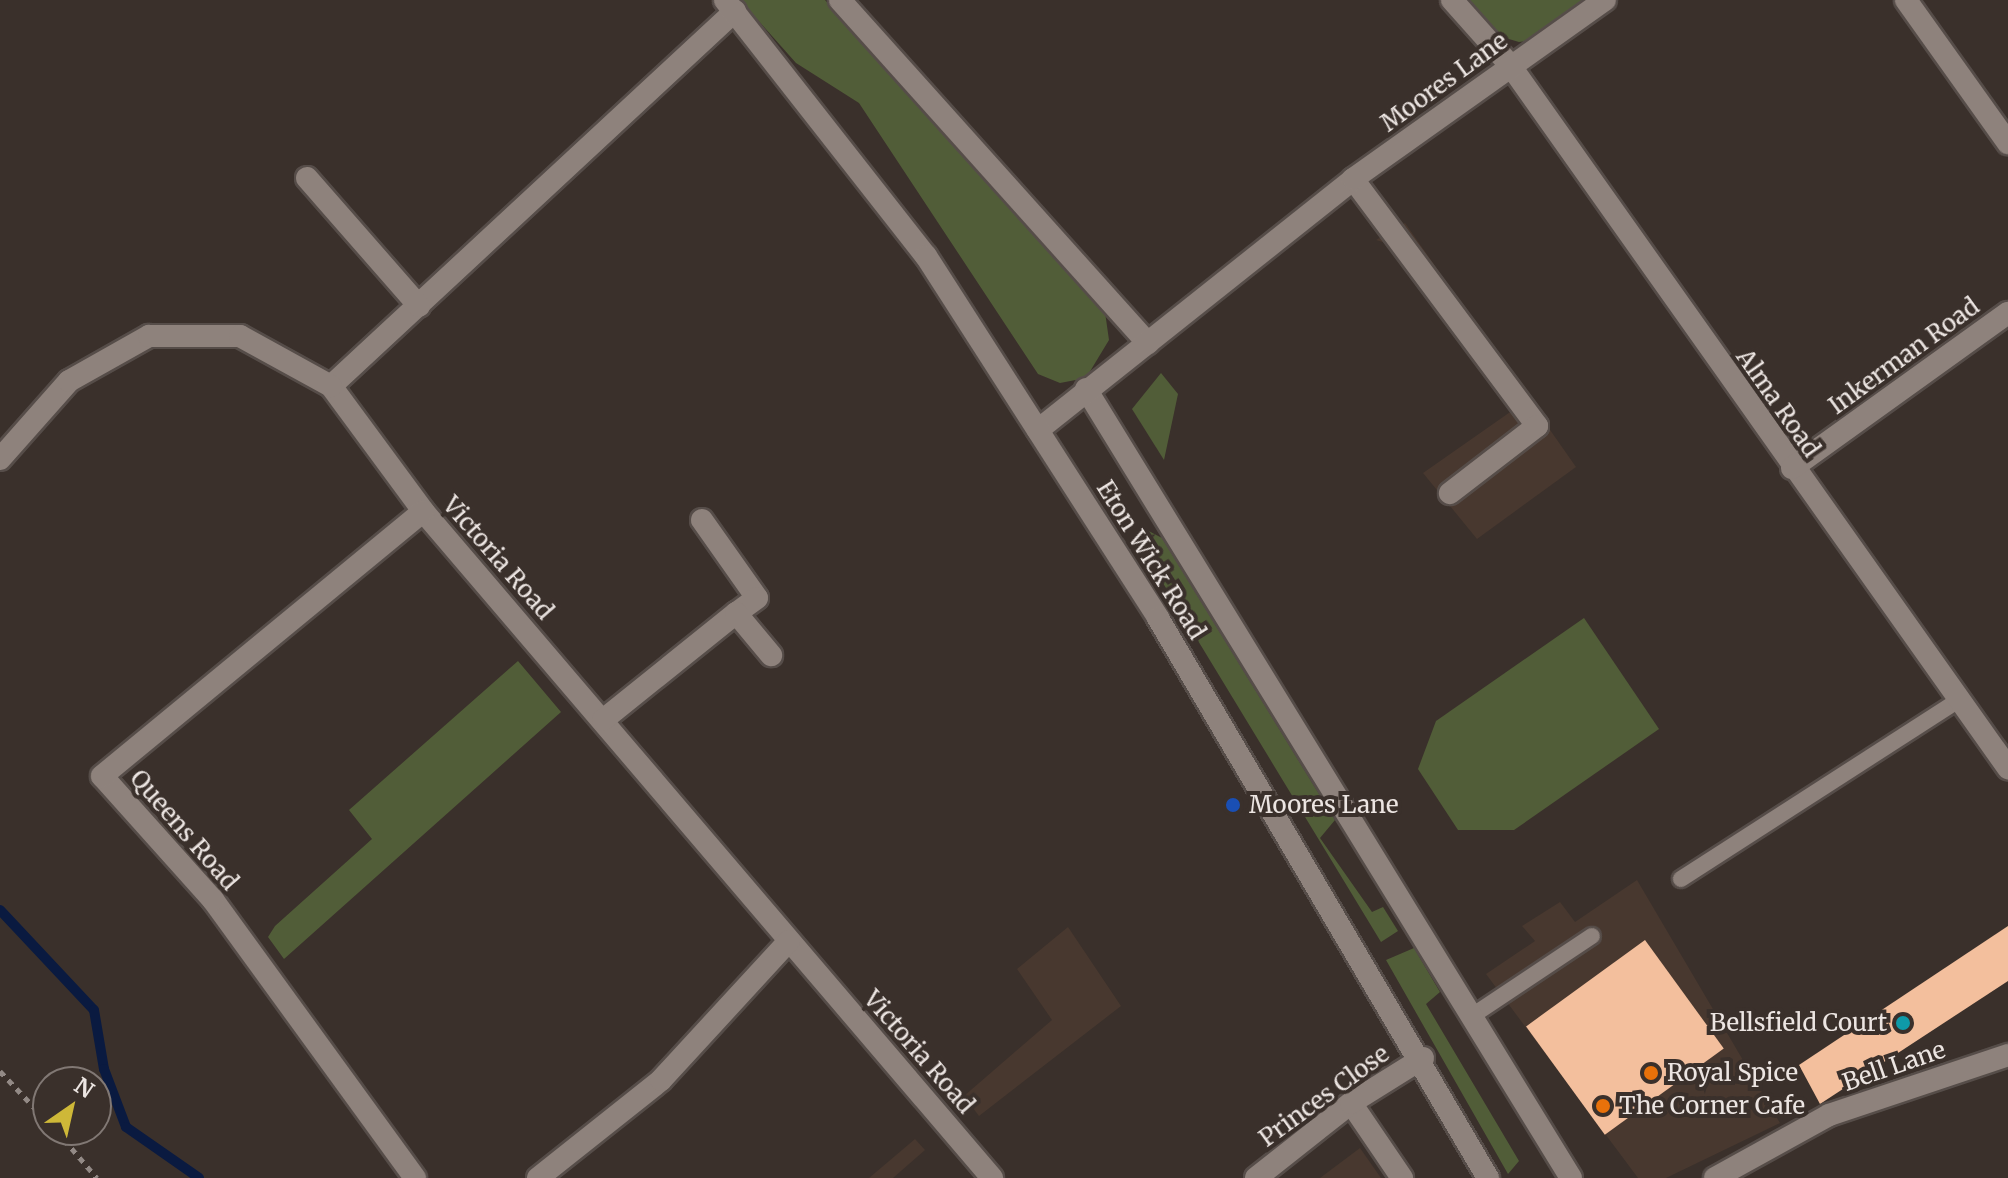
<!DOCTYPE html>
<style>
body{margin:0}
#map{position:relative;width:2008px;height:1178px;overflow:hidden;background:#3a302b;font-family:Merriweather,serif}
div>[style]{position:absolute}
.built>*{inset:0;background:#48382f}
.green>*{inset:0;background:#515d38}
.stream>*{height:10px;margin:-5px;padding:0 5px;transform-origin:5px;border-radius:5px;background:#0a1a40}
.building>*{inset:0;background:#f3bf9d;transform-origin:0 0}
.path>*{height:5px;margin-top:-2.5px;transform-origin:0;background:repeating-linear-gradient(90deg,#938a86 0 6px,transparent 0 12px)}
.roads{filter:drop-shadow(2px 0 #564d49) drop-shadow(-2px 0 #564d49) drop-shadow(0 2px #564d49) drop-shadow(0 -2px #564d49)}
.service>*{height:16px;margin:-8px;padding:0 8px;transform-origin:8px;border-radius:8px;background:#8e827c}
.minor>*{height:22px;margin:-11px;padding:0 11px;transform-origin:11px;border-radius:11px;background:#8e827c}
.secondary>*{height:22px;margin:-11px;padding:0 11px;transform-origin:11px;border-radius:11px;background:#8e827c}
.dots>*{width:22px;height:22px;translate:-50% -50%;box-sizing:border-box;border:4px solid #3a302b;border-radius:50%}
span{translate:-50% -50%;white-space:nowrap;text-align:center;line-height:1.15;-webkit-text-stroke:8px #3a302b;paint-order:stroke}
.street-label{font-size:24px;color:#ece5e2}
.poi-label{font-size:24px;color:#ece5e2}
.left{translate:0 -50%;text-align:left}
.right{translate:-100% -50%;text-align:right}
.north{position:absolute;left:32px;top:1066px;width:80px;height:80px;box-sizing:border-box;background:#3a302b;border:2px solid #817874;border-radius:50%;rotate:34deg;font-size:22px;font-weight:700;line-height:32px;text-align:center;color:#ece5e2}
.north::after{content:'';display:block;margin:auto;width:28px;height:36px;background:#ceb838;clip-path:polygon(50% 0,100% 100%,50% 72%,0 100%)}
</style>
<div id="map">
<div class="built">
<i style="clip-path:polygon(1405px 223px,1576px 467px,1477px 539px,1423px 473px,1513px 410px,1389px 244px,1376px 240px)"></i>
<i style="clip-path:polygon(1637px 880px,1780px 1123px,1666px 1178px,1638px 1178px,1486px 974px,1535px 941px,1522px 926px,1560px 902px,1575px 922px)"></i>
<i style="clip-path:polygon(1068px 927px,1121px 1006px,979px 1116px,964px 1096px,1052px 1020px,1017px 969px)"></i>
<i style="clip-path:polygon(915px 1139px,925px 1150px,893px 1178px,869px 1178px)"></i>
<i style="clip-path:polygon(1360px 1148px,1381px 1178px,1320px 1178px)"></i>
</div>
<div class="green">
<i style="clip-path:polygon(740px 0,825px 0,1105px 312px,1109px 340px,1086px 378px,1060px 383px,1038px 374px,859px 103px,796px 63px)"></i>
<i style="clip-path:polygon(1467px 0,1593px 0,1534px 40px,1519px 42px,1502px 37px)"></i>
<i style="clip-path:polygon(1161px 373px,1178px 394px,1164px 460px,1132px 409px)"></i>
<i style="clip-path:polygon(1143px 528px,1162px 538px,1335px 820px,1320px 838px,1372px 912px,1383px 907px,1398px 931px,1381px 942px,1138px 542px)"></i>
<i style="clip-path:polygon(1584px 618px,1659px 729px,1514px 830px,1458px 830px,1418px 769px,1436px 721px)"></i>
<i style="clip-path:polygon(518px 661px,561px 712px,284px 959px,268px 937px,275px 926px,372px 839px,349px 810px)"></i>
<i style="clip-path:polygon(1414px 948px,1440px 992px,1426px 1004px,1519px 1161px,1508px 1174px,1386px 960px)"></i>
</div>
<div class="stream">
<i style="left:0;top:910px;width:137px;rotate:46.8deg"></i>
<i style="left:94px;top:1010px;width:60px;rotate:80.4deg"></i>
<i style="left:104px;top:1069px;width:62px;rotate:69.2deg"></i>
<i style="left:126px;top:1127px;width:89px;rotate:34.9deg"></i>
</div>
<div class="building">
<i style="clip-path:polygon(2008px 926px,2008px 981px,1820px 1104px,1799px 1065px)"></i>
<i style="left:1645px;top:940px;width:134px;height:147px;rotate:54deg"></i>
</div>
<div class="path">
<i style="left:0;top:1071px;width:70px;rotate:46.7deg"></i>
<i style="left:56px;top:1130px;width:63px;rotate:49.5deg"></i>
</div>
<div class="roads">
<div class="service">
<i style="left:1681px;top:879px;width:331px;rotate:-32.8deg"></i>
<i style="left:1472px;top:1016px;width:144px;rotate:-33.7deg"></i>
</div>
<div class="minor">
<i style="left:840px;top:0;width:461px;rotate:48.1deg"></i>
<i style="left:1452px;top:0;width:87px;rotate:48.3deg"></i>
<i style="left:1510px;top:65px;width:862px;rotate:54.69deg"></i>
<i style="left:1906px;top:0;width:176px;rotate:54.5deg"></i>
<i style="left:735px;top:11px;width:551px;rotate:137.13deg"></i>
<i style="left:331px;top:386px;width:155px;rotate:53.6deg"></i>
<i style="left:423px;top:511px;width:877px;rotate:49.53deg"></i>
<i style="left:307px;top:178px;width:170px;rotate:48.8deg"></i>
<i style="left:1353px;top:179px;width:308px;rotate:53.3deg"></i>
<i style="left:1537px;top:426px;width:110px;rotate:142.4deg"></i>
<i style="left:1086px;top:389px;width:926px;rotate:58.42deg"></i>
<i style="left:1038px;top:430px;width:403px;rotate:-38.5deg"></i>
<i style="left:1353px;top:179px;width:309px;rotate:-35.4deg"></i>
<i style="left:0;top:459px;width:104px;rotate:-48.5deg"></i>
<i style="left:69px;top:381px;width:92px;rotate:-29.4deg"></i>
<i style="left:149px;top:336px;width:91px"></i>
<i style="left:240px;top:336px;width:104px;rotate:28.8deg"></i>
<i style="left:1792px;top:468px;width:266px;rotate:-35.7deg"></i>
<i style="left:702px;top:520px;width:95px;rotate:54.8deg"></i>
<i style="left:757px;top:598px;width:26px;rotate:144deg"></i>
<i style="left:603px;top:720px;width:171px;rotate:-38.8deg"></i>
<i style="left:736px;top:613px;width:55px;rotate:50.2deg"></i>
<i style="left:1351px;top:1103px;width:91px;rotate:55.8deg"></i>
<i style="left:415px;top:1178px;width:344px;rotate:-126deg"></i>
<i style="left:213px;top:900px;width:166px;rotate:-131.8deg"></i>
<i style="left:102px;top:776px;width:416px;rotate:-39.5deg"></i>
<i style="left:538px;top:1178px;width:157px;rotate:-38.5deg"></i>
<i style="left:661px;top:1080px;width:189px;rotate:-47.4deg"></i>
<i style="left:1256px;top:1178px;width:121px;rotate:-38.3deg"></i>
<i style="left:1351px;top:1103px;width:85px;rotate:-32deg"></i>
<i style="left:1715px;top:1178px;width:130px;rotate:-28.9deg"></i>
<i style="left:1829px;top:1115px;width:189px;rotate:-18.5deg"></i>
</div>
<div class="secondary">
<i style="left:725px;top:0;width:325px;rotate:51.9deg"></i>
<i style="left:926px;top:256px;width:430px;rotate:57.3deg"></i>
<i style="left:1158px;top:618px;width:650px;rotate:59.49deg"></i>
</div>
</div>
<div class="dots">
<i style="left:1233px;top:805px;background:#1a4fb4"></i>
<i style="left:1903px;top:1023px;background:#0f9aa8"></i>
<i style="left:1651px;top:1073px;background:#e8710a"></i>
<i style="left:1603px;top:1106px;background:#e8710a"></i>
</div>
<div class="street-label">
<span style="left:1444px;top:82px;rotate:-36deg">Moores Lane</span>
<span style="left:1904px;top:356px;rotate:-36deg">Inkerman Road</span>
<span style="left:1778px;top:403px;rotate:55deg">Alma Road</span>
<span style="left:498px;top:558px;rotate:49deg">Victoria Road</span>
<span style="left:1151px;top:560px;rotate:58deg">Eton Wick Road</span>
<span style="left:184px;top:830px;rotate:49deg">Queens Road</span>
<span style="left:919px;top:1052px;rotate:49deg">Victoria Road</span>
<span style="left:1894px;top:1066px;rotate:-19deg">Bell Lane</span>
<span style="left:1324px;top:1096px;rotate:-36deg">Princes Close</span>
</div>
<div class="poi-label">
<span class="left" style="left:1249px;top:805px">Moores Lane</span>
<span class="right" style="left:1887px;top:1023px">Bellsfield Court</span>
<span class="left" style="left:1667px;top:1073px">Royal Spice</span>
<span class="left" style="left:1619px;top:1106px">The Corner Cafe</span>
</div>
<div class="north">N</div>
</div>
